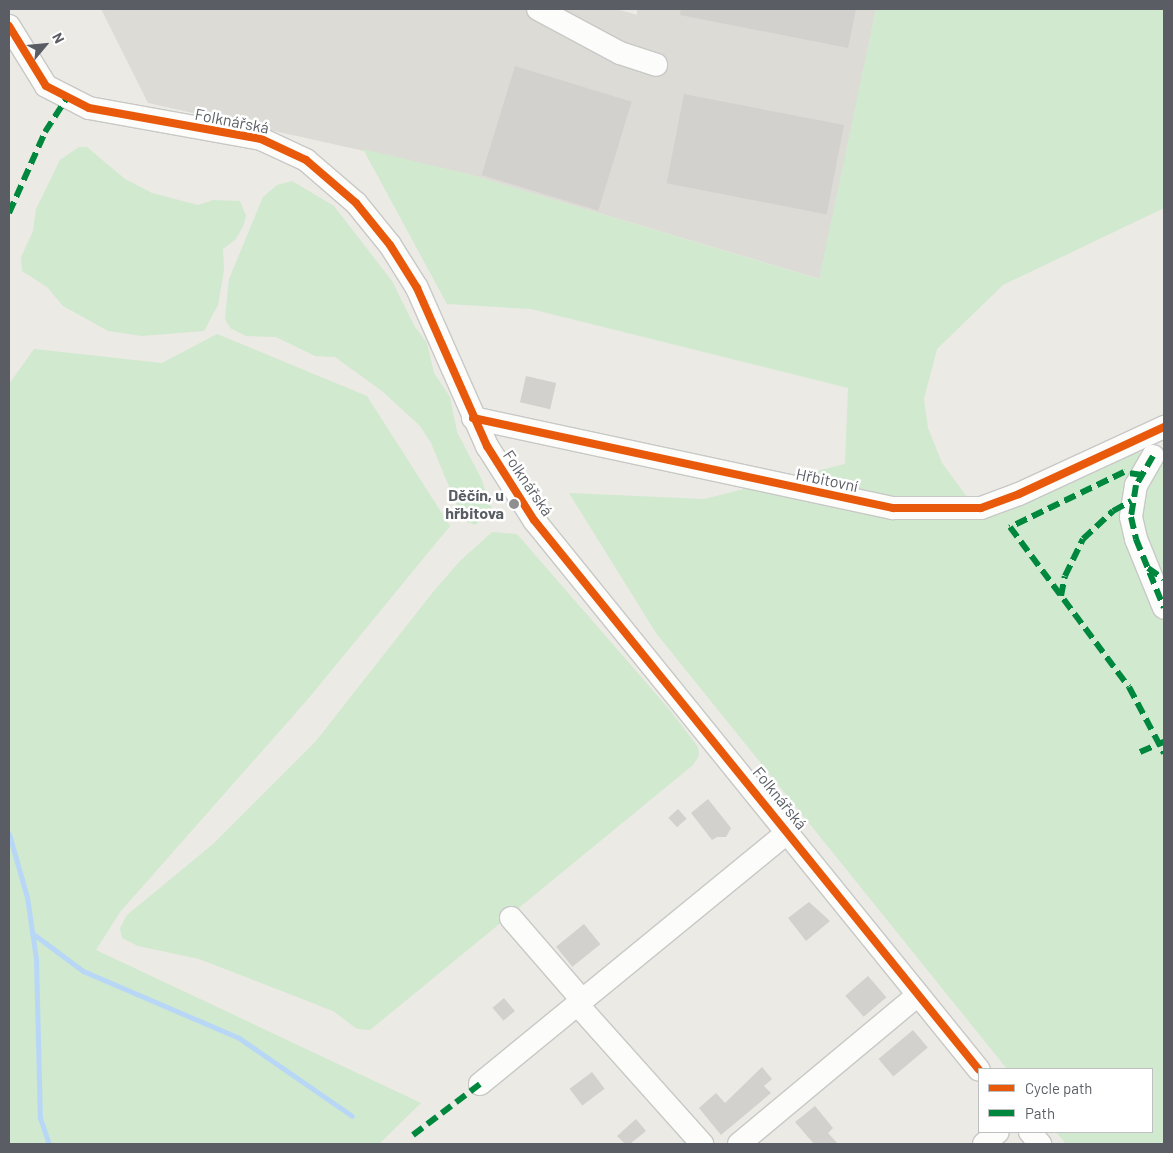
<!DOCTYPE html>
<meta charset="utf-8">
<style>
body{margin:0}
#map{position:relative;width:1173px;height:1153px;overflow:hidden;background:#eceae4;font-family:Barlow,sans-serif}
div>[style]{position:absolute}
.industrial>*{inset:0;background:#dddbd5}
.green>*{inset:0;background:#d0e9cf}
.stream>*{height:5px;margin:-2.5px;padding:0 2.5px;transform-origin:2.5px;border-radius:2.5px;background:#b8d7f7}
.building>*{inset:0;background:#d2d1cd;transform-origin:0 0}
.roads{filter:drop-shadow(1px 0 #c8c8c7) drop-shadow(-1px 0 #c8c8c7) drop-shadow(0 1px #c8c8c7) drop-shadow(0 -1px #c8c8c7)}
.minor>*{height:22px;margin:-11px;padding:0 11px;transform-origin:11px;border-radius:11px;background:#fcfcfb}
.quiet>*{height:6px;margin-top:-3px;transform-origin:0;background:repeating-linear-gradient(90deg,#00873e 0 12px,transparent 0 18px)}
.cycleway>*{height:8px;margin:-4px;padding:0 4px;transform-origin:4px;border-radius:4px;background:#e8590c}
.dots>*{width:14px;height:14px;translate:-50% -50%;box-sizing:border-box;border:2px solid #fff;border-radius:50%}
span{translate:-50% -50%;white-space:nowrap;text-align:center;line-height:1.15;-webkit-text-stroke:5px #fff;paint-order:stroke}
.street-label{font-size:16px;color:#5a5e64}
.poi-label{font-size:16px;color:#5a5e64;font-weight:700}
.right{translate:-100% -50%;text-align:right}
.frame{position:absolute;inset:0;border:10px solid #5a5e64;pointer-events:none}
.legend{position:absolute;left:978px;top:1068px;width:175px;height:65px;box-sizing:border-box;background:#fff;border:1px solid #bdbfc1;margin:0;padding:6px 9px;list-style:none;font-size:15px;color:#5a5e64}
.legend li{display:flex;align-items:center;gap:10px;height:25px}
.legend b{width:25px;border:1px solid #bdbfc1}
.north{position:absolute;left:20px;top:20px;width:50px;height:50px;-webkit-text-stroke:4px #fff;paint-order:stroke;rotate:62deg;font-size:14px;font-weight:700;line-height:20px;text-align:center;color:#5a5e64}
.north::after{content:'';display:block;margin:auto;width:18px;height:22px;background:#5a5e64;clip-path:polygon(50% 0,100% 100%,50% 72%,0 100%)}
</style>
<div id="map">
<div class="industrial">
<i style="clip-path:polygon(101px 9px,617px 9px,637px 15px,637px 9px,876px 9px,820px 279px,468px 174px,148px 103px)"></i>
</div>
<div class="green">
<i style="clip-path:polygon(876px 9px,1164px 9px,1164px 208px,1003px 285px,937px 349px,924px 399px,928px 428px,942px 463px,982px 517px,1137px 450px,1153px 465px,1164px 465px,1164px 1144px,1066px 1144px,1056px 1132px,1152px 1132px,1152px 1069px,1007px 1069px,656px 633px,569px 493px,704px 499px,845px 464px,848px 388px,531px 309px,447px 304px,363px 149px,468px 174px,819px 279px)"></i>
<i style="clip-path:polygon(79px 147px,87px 147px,125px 179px,152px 193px,198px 205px,213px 200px,240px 201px,246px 216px,244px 224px,236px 239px,223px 249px,224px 270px,218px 305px,204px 331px,142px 336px,108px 331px,63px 306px,47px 287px,22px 271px,21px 257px,33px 231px,36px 209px,60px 160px)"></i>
<i style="clip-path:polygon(292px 181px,334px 206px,392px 281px,415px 327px,427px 343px,434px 373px,450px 397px,457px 432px,481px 478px,492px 510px,475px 525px,466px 521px,457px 506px,431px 443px,420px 426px,382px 391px,335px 357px,315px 356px,276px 337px,246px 336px,230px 328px,225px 319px,229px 279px,263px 197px,277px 185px)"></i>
<i style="clip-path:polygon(217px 334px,367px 396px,450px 526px,308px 699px,120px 912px,96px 950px,421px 1103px,379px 1144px,9px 1144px,9px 384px,34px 349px,162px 363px)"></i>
<i style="clip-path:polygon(492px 532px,517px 534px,669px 709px,698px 747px,699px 756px,693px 765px,370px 1030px,357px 1029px,333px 1011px,199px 959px,138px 946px,122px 938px,120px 928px,127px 915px,213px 844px,316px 741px,433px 592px,460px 561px)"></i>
</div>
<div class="stream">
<i style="left:9px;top:834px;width:66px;rotate:74.1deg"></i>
<i style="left:27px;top:897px;width:63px;rotate:81.7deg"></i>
<i style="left:36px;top:959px;width:159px;rotate:88.6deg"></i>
<i style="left:40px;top:1118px;width:28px;rotate:71deg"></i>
<i style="left:32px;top:933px;width:64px;rotate:36.7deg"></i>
<i style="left:83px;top:971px;width:170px;rotate:23.2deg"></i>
<i style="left:239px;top:1038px;width:137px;rotate:34.6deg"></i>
</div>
<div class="building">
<i style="clip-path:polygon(681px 9px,856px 9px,848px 48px,680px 15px)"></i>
<i style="left:515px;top:66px;width:122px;height:114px;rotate:17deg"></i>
<i style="left:684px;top:94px;width:163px;height:91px;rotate:11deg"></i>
<i style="left:526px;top:376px;width:31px;height:27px;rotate:13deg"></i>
<i style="clip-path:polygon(708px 799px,731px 828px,726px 837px,717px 837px,712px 840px,691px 813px)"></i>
<i style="left:678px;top:809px;width:13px;height:13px;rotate:48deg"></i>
<i style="clip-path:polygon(809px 902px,830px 921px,806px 941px,788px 918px)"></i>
<i style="left:584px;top:924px;width:26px;height:36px;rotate:51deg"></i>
<i style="left:868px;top:976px;width:28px;height:30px;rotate:49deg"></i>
<i style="left:504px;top:998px;width:17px;height:15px;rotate:50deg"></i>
<i style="left:913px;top:1030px;width:23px;height:45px;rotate:50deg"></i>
<i style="clip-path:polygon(762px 1067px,772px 1079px,764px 1086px,771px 1093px,721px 1135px,699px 1108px,716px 1093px,725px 1103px)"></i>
<i style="left:592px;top:1072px;width:21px;height:28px;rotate:53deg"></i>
<i style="clip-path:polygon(815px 1106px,833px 1128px,828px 1133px,838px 1144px,814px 1144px,795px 1122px)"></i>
<i style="clip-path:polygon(636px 1119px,646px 1131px,630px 1144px,625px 1144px,617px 1136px)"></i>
</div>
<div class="roads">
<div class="minor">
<i style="left:538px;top:9px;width:93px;rotate:28.2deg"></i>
<i style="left:620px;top:53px;width:38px;rotate:18deg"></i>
<i style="left:9px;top:26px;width:70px;rotate:58.3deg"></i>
<i style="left:46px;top:86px;width:48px;rotate:27.1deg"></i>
<i style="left:89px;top:108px;width:175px;rotate:10.2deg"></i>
<i style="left:261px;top:139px;width:50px;rotate:25deg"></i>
<i style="left:306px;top:160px;width:66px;rotate:40.7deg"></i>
<i style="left:356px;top:203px;width:54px;rotate:51deg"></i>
<i style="left:390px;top:245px;width:51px;rotate:57.9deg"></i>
<i style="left:417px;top:288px;width:173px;rotate:66.1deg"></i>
<i style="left:487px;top:446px;width:88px;rotate:57.6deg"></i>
<i style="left:534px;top:520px;width:707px;rotate:51.02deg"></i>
<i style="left:473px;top:418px;width:430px;rotate:12.1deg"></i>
<i style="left:893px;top:508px;width:88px"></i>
<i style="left:981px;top:508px;width:40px;rotate:-20.2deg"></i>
<i style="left:1019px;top:494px;width:160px;rotate:-24.8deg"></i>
<i style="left:1153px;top:456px;width:34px;rotate:120deg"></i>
<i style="left:1136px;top:485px;width:32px;rotate:99deg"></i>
<i style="left:1131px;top:517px;width:23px;rotate:77deg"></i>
<i style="left:1136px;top:539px;width:74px;rotate:67.9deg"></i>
<i style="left:511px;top:918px;width:108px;rotate:49.1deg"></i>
<i style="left:577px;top:1004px;width:188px;rotate:48.2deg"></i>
<i style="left:480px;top:1084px;width:399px;rotate:-39.3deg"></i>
<i style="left:1030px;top:1132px;width:16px;rotate:50deg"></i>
<i style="left:739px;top:1144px;width:233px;rotate:-39.8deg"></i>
<i style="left:984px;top:1144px;width:18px;rotate:-41deg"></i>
</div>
</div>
<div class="quiet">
<i style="left:9px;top:213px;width:89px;rotate:-66deg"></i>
<i style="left:45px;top:132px;width:43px;rotate:-57.4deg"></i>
<i style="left:1153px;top:456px;width:34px;rotate:120deg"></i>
<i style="left:1136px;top:485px;width:32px;rotate:99deg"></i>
<i style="left:1131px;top:517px;width:23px;rotate:77deg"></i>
<i style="left:1136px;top:539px;width:74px;rotate:67.9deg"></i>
<i style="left:1142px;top:475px;width:18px;rotate:-171deg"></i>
<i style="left:1124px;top:472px;width:127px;rotate:154.2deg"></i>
<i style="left:1010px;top:527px;width:199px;rotate:53.4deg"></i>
<i style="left:1129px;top:687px;width:75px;rotate:62.1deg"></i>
<i style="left:1148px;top:568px;width:19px;rotate:35deg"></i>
<i style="left:1061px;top:596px;width:20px;rotate:-79deg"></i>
<i style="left:1065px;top:576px;width:41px;rotate:-64.1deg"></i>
<i style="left:1083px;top:539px;width:41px;rotate:-43deg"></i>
<i style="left:1113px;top:511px;width:21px;rotate:-29deg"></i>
<i style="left:1140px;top:752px;width:26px;rotate:-23deg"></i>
<i style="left:413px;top:1135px;width:84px;rotate:-37.3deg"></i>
</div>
<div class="cycleway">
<i style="left:9px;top:26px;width:70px;rotate:58.3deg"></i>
<i style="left:46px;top:86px;width:48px;rotate:27.1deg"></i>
<i style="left:89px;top:108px;width:175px;rotate:10.2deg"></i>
<i style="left:261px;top:139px;width:50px;rotate:25deg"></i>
<i style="left:306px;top:160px;width:66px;rotate:40.7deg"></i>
<i style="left:356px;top:203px;width:54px;rotate:51deg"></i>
<i style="left:390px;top:245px;width:51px;rotate:57.9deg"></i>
<i style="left:417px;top:288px;width:173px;rotate:66.1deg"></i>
<i style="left:487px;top:446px;width:88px;rotate:57.6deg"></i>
<i style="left:534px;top:520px;width:707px;rotate:51.02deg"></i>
<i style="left:473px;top:418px;width:430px;rotate:12.1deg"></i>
<i style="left:893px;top:508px;width:88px"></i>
<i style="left:981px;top:508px;width:40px;rotate:-20.2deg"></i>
<i style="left:1019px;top:494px;width:160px;rotate:-24.8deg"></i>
</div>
<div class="dots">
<i style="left:514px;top:504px;background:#8d8f91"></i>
</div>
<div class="street-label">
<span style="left:232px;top:121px;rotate:11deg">Folknářská</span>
<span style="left:827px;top:480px;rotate:12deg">Hřbitovní</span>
<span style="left:528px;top:483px;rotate:56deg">Folknářská</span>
<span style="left:780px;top:798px;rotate:51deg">Folknářská</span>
</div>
<div class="poi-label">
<span class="right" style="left:504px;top:504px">Děčín, u<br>hřbitova</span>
</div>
<div class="frame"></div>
<ul class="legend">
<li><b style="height:6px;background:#e8590c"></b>Cycle path</li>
<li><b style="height:6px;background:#00873e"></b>Path</li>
</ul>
<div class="north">N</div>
</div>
